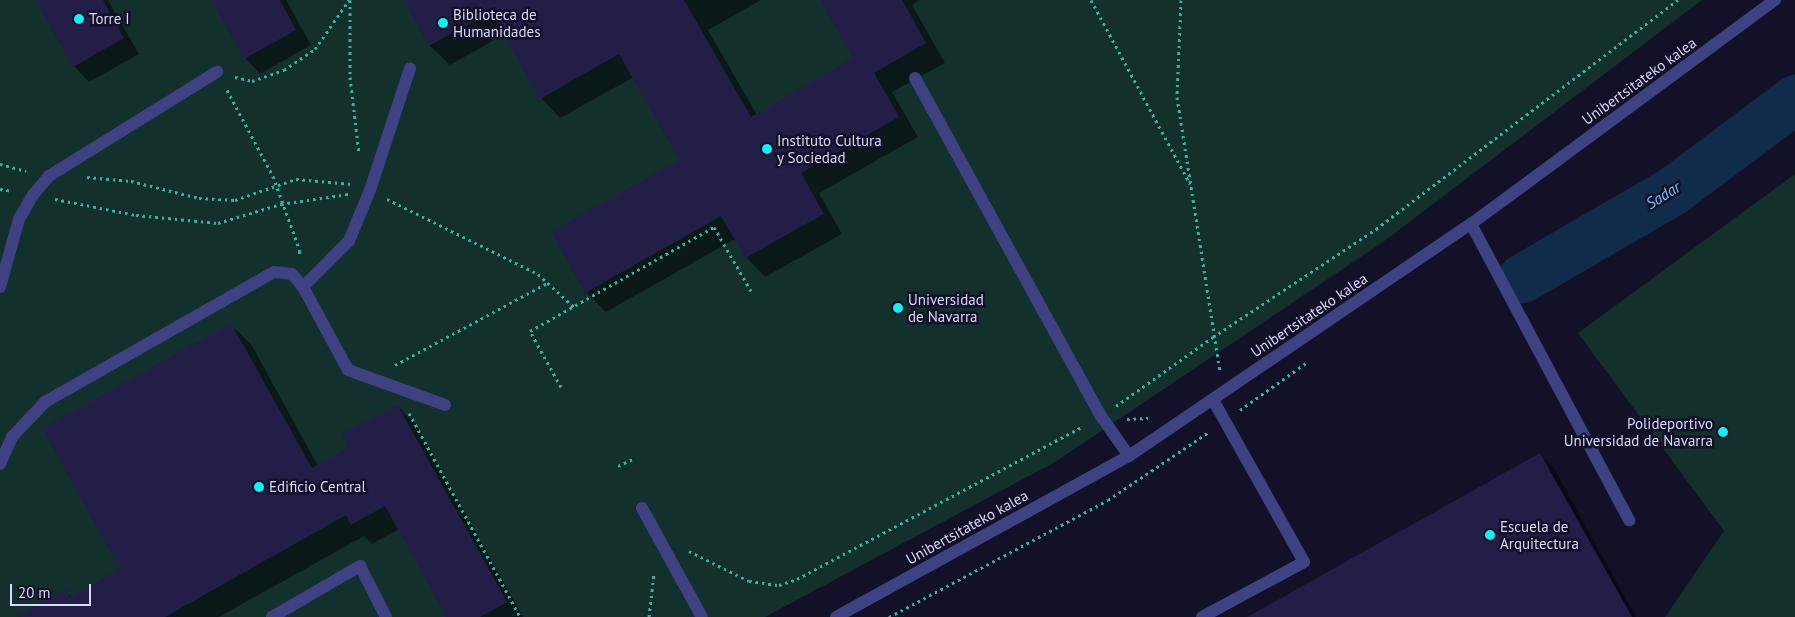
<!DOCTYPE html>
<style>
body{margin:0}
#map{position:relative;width:1795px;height:617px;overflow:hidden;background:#121127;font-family:"PT Sans",sans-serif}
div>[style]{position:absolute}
.green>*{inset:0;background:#14302d}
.shadow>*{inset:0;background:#0007}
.river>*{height:49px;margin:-24.5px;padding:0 24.5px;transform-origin:24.5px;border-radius:24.5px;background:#112c4a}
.building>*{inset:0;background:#221e47}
.path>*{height:3px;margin-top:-1.5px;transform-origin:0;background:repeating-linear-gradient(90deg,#35b4a1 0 2.5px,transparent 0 6.5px)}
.minor>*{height:12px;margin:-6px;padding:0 6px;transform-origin:6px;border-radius:6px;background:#3e4283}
.dots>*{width:14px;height:14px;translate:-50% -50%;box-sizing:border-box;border:2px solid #121127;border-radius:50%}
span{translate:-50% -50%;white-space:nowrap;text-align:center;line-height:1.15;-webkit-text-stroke:5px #121127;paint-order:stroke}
.poi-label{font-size:15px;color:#d9d8fd}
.left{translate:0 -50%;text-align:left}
.right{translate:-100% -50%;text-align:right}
.street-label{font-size:15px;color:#d9d8fd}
.water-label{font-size:16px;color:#6bc4f8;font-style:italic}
.scale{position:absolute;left:10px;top:584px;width:81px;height:22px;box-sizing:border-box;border:2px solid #d9d8fd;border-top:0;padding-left:6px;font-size:15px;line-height:18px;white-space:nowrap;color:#d9d8fd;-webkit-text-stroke:4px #121127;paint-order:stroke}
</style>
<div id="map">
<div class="green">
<i style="clip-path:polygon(0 0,1702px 0,1383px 242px,1055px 462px,765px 617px,0 617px)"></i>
<i style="clip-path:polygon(1795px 174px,1795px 617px,1665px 617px,1724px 531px,1578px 333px)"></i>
</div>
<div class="shadow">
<i style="clip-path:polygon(37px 0,108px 0,139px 54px,89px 82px,74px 66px)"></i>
<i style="clip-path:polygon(213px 0,286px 0,311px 45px,260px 74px,245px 58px)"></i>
<i style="clip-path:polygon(404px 0,761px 0,708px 30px,757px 115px,855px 58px,822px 0,920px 0,912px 5px,945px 63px,892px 92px,918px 137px,819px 193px,842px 234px,765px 277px,746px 257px,735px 239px,606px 312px,586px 292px,553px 233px,681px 160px,634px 77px,560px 118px,541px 98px,505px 34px,450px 65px,430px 46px)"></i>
<i style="clip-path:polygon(231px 325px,251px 344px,318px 466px,351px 448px,397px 405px,416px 425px,523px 617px,448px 617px,399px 529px,372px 544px,364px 536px,219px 617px,22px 617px,65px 591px,72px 597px,122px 569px)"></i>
<i style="clip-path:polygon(1540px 454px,1553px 467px,1636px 617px,1249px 617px)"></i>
</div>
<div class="river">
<i style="left:1522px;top:278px;width:173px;rotate:-30.1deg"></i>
<i style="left:1672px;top:191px;width:154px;rotate:-36.8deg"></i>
</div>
<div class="building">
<i style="clip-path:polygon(35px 0,103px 0,124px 38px,73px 67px)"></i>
<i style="clip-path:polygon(211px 0,280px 0,296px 30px,244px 59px)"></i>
<i style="clip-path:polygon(403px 0,684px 0,751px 117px,853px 58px,820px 0,902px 0,926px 43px,874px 73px,899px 117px,801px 173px,824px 214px,745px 258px,721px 216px,585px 293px,551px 232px,679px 160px,619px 54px,540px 99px,491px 12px,429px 46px)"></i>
<i style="clip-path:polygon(231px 323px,312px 468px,349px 447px,342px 434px,397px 404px,507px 602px,480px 617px,446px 617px,385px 506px,351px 525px,346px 515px,165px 617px,16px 617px,66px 589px,70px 597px,120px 569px,42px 429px)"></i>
<i style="clip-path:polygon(1540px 453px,1632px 617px,1247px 617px)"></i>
</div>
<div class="path">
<i style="left:350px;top:0;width:77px;rotate:90deg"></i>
<i style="left:350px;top:77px;width:78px;rotate:83.3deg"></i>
<i style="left:1091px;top:0;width:209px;rotate:61.7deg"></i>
<i style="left:1181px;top:0;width:97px;rotate:92.4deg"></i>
<i style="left:1177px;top:97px;width:278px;rotate:81.1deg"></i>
<i style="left:235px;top:77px;width:17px;rotate:13deg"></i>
<i style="left:252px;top:81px;width:34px;rotate:-19deg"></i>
<i style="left:284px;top:70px;width:37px;rotate:-34deg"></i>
<i style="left:315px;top:49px;width:60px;rotate:-55.2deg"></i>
<i style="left:227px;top:90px;width:98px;rotate:61.9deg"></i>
<i style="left:273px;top:176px;width:80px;rotate:70.2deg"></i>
<i style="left:300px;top:251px;width:6px;rotate:108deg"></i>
<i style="left:0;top:164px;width:27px;rotate:15deg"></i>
<i style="left:87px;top:177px;width:44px;rotate:5.2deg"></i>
<i style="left:131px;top:181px;width:70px;rotate:14deg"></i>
<i style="left:199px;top:198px;width:36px;rotate:3deg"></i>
<i style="left:235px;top:200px;width:65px;rotate:-19deg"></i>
<i style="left:296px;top:179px;width:56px;rotate:5.1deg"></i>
<i style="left:0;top:189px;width:12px;rotate:9deg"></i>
<i style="left:55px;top:199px;width:83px;rotate:11.2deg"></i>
<i style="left:136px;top:215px;width:82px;rotate:5.6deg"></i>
<i style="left:218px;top:223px;width:66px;rotate:-16.8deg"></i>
<i style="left:281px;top:204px;width:68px;rotate:-8.5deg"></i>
<i style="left:387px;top:199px;width:169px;rotate:26.4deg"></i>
<i style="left:538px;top:274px;width:49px;rotate:42.5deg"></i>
<i style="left:395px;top:365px;width:175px;rotate:-28.3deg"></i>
<i style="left:561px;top:387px;width:64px;rotate:-119deg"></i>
<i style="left:530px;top:331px;width:211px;rotate:-29.5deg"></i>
<i style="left:714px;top:227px;width:74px;rotate:60deg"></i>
<i style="left:1116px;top:406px;width:119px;rotate:-35.4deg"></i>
<i style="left:1213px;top:337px;width:196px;rotate:-33.5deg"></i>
<i style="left:1376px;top:229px;width:379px;rotate:-37.2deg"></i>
<i style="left:1240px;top:410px;width:81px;rotate:-35.5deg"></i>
<i style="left:409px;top:413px;width:232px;rotate:61.4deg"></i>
<i style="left:1127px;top:419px;width:21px;rotate:-3deg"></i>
<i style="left:618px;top:466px;width:19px;rotate:-25deg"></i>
<i style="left:689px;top:551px;width:67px;rotate:26.6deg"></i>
<i style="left:749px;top:581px;width:30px;rotate:8deg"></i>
<i style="left:779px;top:585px;width:19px;rotate:-18deg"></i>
<i style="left:797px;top:579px;width:324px;rotate:-28.1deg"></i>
<i style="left:649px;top:617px;width:44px;rotate:-83.5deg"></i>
<i style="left:889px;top:617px;width:248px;rotate:-28.1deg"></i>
<i style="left:1108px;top:500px;width:122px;rotate:-34deg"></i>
</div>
<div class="minor">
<i style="left:915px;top:78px;width:386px;rotate:61.2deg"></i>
<i style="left:1101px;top:416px;width:49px;rotate:55deg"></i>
<i style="left:1471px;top:224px;width:336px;rotate:61.9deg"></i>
<i style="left:0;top:287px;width:71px;rotate:-74.4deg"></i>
<i style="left:19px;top:219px;width:28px;rotate:-60deg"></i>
<i style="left:33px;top:195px;width:25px;rotate:-50deg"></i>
<i style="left:49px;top:176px;width:198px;rotate:-31.8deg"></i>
<i style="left:303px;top:287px;width:65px;rotate:-45deg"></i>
<i style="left:349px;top:241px;width:55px;rotate:-67.6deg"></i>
<i style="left:370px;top:190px;width:128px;rotate:-71.8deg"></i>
<i style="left:0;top:464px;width:30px;rotate:-66deg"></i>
<i style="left:12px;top:437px;width:48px;rotate:-46.7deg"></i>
<i style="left:45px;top:402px;width:263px;rotate:-29.6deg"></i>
<i style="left:274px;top:272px;width:18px;rotate:6deg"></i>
<i style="left:292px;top:274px;width:17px;rotate:50deg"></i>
<i style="left:303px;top:287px;width:94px;rotate:61.5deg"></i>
<i style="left:348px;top:370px;width:103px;rotate:19.8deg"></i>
<i style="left:642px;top:508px;width:124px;rotate:61.2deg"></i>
<i style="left:272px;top:617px;width:102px;rotate:-30.1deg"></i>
<i style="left:360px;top:566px;width:57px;rotate:63deg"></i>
<i style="left:836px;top:617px;width:334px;rotate:-28.8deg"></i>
<i style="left:1129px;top:456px;width:413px;rotate:-34.2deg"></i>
<i style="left:1471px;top:224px;width:378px;rotate:-36.4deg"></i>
<i style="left:1202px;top:617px;width:116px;rotate:-28.3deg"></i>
<i style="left:1304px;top:562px;width:186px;rotate:-119.3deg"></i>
</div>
<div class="dots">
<i style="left:79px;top:19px;background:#0df2f4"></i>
<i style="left:443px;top:23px;background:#0df2f4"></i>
<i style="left:767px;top:149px;background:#0df2f4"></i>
<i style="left:898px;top:308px;background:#0df2f4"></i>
<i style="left:1723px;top:432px;background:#0df2f4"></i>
<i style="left:259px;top:487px;background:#0df2f4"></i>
<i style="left:1490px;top:535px;background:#0df2f4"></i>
</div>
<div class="poi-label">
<span class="left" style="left:453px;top:23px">Biblioteca de<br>Humanidades</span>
<span class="left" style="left:89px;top:19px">Torre I</span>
<span class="left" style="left:777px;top:149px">Instituto Cultura<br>y Sociedad</span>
<span class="left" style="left:908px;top:308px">Universidad<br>de Navarra</span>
<span class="right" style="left:1713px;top:432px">Polideportivo<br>Universidad de Navarra</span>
<span class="left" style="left:269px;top:487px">Edificio Central</span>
<span class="left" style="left:1500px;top:535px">Escuela de<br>Arquitectura</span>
</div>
<div class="street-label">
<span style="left:1639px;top:81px;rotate:-36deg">Unibertsitateko kalea</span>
<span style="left:1309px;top:315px;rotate:-34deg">Unibertsitateko kalea</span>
<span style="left:967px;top:527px;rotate:-29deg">Unibertsitateko kalea</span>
</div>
<div class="water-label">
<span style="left:1663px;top:195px;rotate:-32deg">Sadar</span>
</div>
<div class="scale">20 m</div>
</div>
